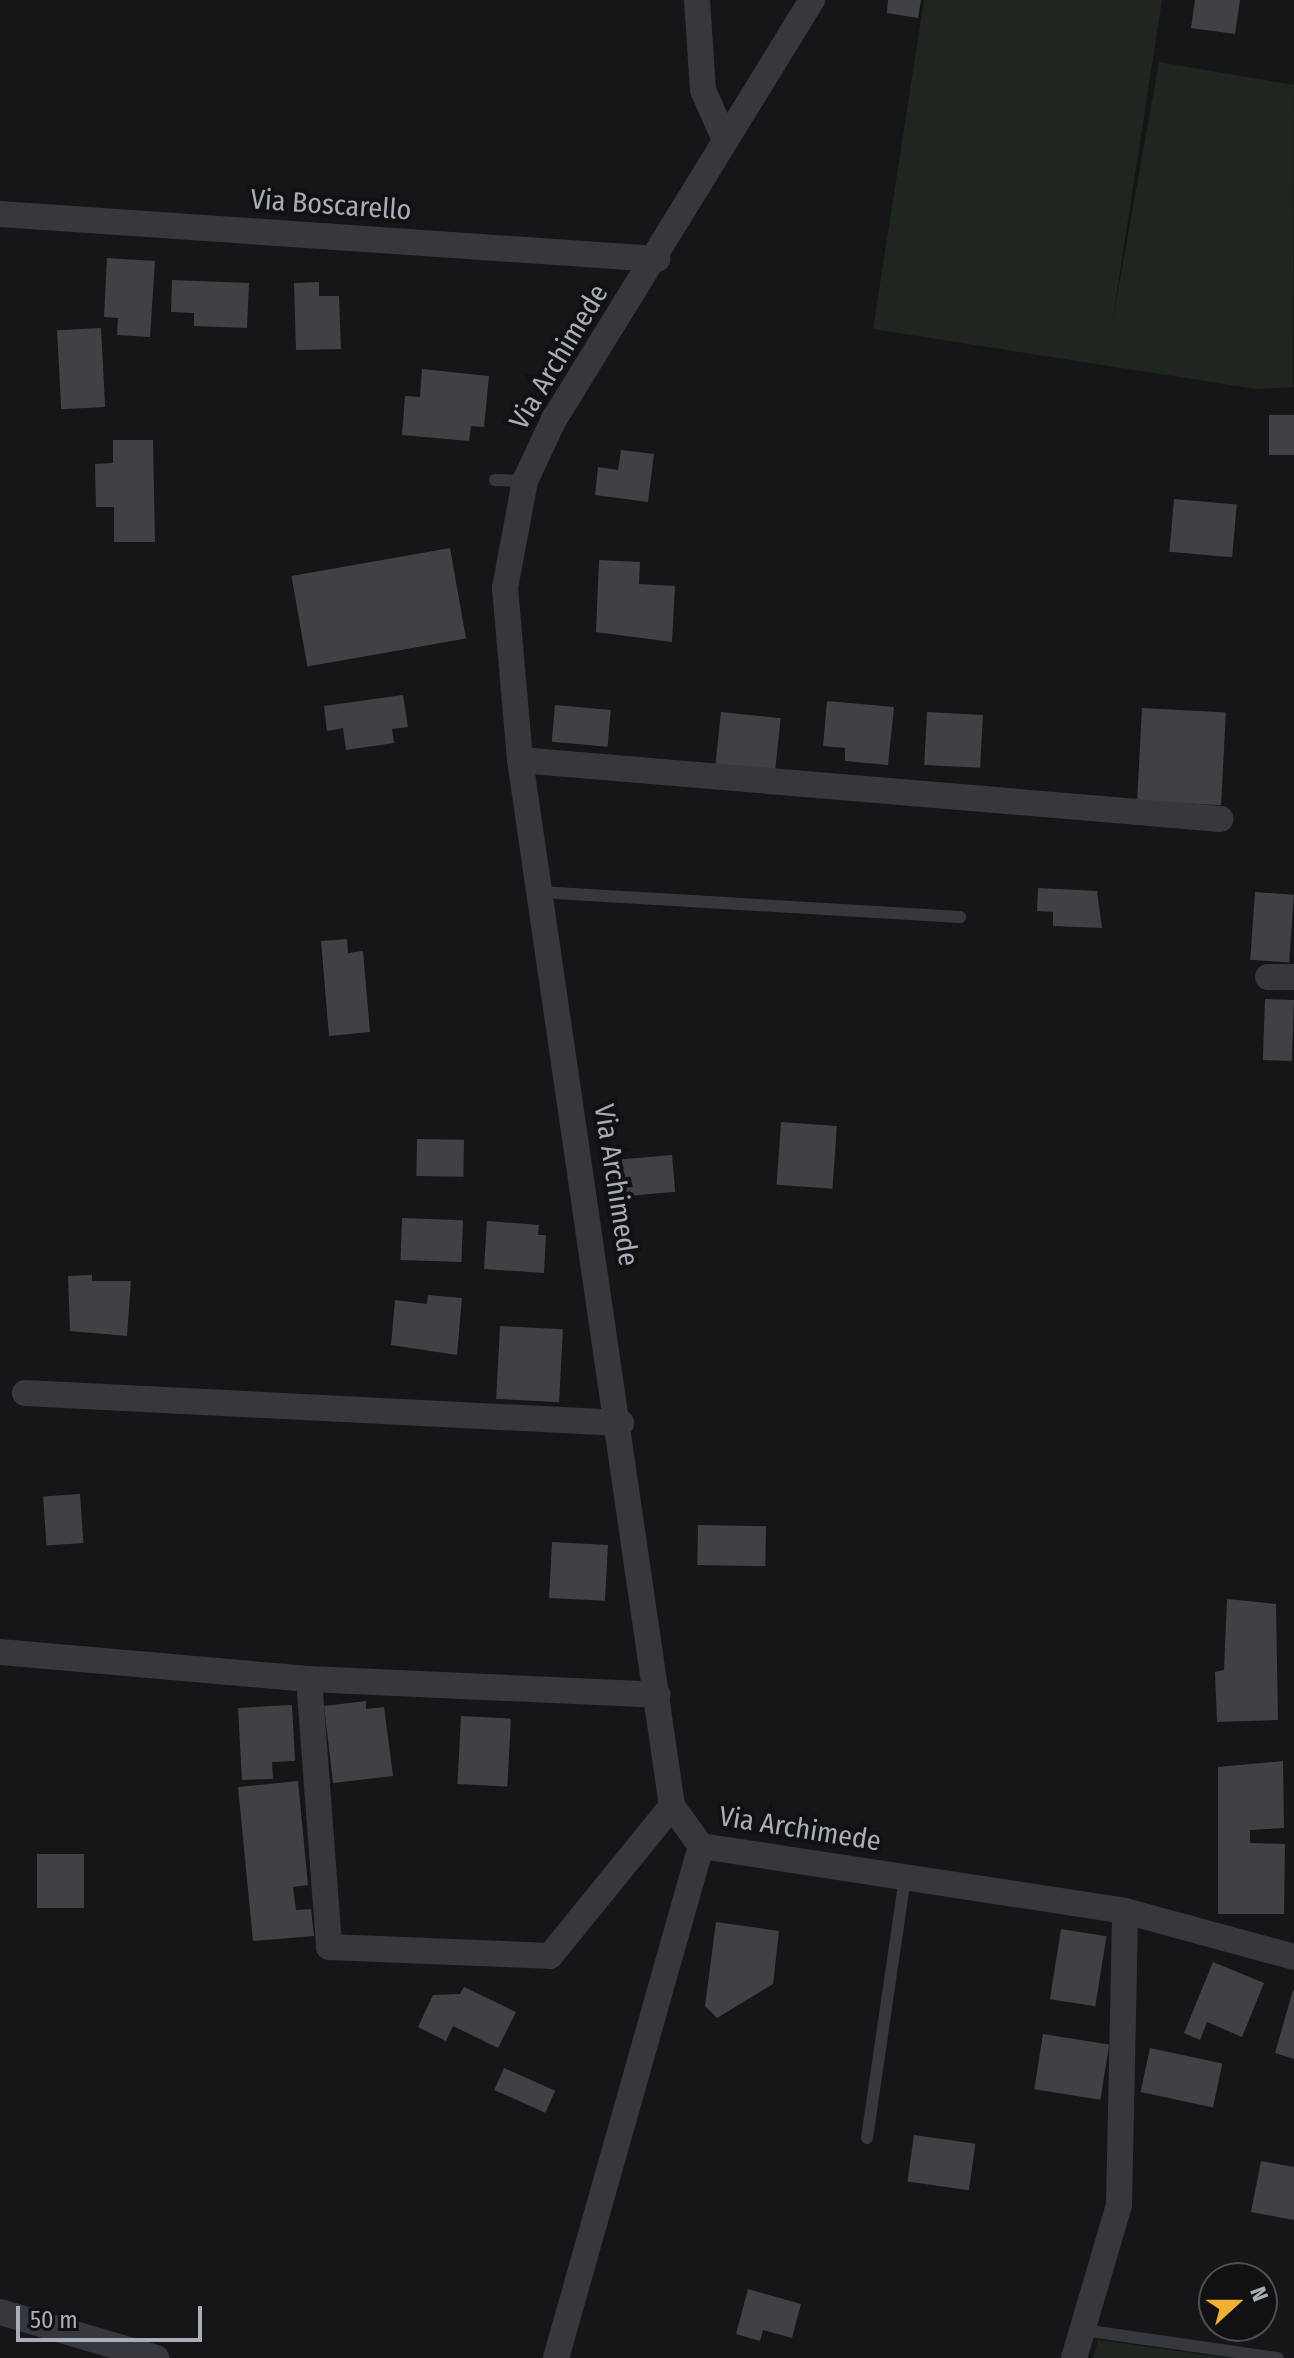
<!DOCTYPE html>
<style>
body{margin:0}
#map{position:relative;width:1294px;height:2358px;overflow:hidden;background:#161618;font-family:"Fira Sans Condensed",sans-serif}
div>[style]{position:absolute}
.green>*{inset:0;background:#1e261f}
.building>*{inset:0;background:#404145;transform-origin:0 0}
.lane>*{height:12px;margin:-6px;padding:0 6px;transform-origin:6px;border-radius:6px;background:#37383d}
.street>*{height:26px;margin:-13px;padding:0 13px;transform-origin:13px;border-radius:13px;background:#37383d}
span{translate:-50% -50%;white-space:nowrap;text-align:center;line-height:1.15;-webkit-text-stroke:8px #111113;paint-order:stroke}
.street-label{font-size:28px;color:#a8adb8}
.north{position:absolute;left:1198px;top:2262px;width:80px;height:80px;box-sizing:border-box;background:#111113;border:2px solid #4d4f55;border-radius:50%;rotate:69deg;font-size:22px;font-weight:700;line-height:32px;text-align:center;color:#a8adb8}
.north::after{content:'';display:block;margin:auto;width:28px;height:36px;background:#f2b134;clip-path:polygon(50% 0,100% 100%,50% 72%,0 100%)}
.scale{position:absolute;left:16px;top:2306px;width:186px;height:36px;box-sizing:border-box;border:4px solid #a8adb8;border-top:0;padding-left:10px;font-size:24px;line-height:28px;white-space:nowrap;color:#a8adb8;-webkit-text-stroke:6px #111113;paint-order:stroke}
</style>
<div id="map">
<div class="green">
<i style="clip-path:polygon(924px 0,1162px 0,1111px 330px,1159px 62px,1294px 85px,1293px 387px,1256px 389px,873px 329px)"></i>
<i style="clip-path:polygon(1098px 2340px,1227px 2358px,1093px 2358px)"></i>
</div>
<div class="building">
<i style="clip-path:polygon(888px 0,921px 0,918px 18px,887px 13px)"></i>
<i style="clip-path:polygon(1195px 0,1240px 0,1235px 34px,1191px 28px)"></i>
<i style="clip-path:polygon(107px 258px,155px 261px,150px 337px,117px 335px,118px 318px,104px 317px)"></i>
<i style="clip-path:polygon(172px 280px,249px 283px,247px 328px,194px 326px,194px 313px,171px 312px)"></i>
<i style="clip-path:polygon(319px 282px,319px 296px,339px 296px,341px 349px,296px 350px,294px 283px)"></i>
<i style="left:101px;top:328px;width:79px;height:44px;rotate:87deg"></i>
<i style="clip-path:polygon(422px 369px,489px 376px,484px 427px,471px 426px,469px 441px,402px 435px,405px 396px,420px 397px)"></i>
<i style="left:1269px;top:415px;width:25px;height:40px"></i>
<i style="clip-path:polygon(113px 440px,153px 440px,155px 542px,114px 542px,114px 507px,96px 507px,95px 464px,113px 463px)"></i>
<i style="clip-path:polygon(621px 450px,654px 454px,648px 502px,595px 495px,598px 467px,618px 470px)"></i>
<i style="left:1174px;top:499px;width:63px;height:53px;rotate:5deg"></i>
<i style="left:450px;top:548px;width:92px;height:161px;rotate:80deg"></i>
<i style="clip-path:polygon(599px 560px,640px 562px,639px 584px,675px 586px,672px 642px,596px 632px)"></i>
<i style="clip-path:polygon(403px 695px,408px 727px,392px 729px,394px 743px,346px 750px,343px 728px,327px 731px,324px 706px)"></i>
<i style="clip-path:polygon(827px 701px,894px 707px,888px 765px,845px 761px,845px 748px,823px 746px)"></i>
<i style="left:555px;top:705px;width:56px;height:37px;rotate:5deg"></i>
<i style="left:1142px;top:708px;width:84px;height:93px;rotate:3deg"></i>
<i style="left:721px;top:712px;width:60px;height:53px;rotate:6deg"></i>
<i style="left:927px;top:712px;width:56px;height:53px;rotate:3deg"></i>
<i style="clip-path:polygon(1038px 888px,1097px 891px,1102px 928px,1053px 926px,1053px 912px,1037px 911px)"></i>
<i style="left:1255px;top:892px;width:39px;height:68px;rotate:4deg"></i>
<i style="clip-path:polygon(347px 939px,348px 953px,363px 951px,370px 1032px,329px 1036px,321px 941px)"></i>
<i style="left:1265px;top:999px;width:29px;height:61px;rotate:2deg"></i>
<i style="left:781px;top:1122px;width:56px;height:63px;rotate:4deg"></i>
<i style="left:417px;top:1139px;width:47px;height:37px;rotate:1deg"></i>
<i style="left:672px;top:1155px;width:37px;height:64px;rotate:85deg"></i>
<i style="left:402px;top:1218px;width:61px;height:42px;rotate:2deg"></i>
<i style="clip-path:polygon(487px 1221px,539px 1225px,538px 1235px,546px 1235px,544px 1273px,484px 1269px)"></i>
<i style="clip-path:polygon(92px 1275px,92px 1281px,131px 1281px,127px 1336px,70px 1331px,68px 1276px)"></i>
<i style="clip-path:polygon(428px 1295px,462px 1298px,457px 1355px,391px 1345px,395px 1300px,427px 1304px)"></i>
<i style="left:500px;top:1326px;width:63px;height:73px;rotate:3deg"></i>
<i style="left:80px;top:1494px;width:49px;height:37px;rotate:86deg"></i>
<i style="left:698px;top:1525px;width:68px;height:40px;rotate:1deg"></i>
<i style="left:552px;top:1542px;width:56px;height:56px;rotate:3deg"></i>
<i style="clip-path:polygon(1227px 1599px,1276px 1604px,1278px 1720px,1217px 1722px,1215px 1672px,1224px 1670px)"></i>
<i style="clip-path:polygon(366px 1701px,366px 1709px,384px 1707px,393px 1776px,333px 1783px,324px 1706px)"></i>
<i style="clip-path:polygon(292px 1705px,295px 1761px,272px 1762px,273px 1779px,242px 1780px,238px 1708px)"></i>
<i style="left:461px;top:1716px;width:50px;height:68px;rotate:3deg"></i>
<i style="clip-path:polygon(1283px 1761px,1284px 1828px,1250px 1830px,1250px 1843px,1285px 1844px,1284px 1914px,1218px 1914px,1218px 1767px)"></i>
<i style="clip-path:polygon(298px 1781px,308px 1885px,293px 1887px,296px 1910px,311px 1909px,314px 1936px,253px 1941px,238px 1787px)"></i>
<i style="left:37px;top:1854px;width:47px;height:54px"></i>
<i style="clip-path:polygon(716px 1922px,779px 1931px,773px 1984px,717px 2018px,705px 2006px)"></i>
<i style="left:1061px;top:1929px;width:46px;height:71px;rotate:9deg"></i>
<i style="clip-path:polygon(1213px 1962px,1264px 1983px,1242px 2037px,1207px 2022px,1200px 2040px,1184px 2033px)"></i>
<i style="clip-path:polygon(464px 1987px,516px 2012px,498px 2048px,453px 2026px,446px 2041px,418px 2027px,433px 1995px,460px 1994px)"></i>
<i style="clip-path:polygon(1293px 1990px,1294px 1990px,1294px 2059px,1275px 2053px)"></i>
<i style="left:1043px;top:2034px;width:67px;height:56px;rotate:9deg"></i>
<i style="left:1150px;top:2048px;width:74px;height:45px;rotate:12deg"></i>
<i style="left:504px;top:2068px;width:56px;height:24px;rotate:24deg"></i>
<i style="left:914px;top:2135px;width:62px;height:47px;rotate:8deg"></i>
<i style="clip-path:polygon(1261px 2161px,1294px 2167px,1294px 2220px,1251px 2212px)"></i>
<i style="clip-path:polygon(748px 2289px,801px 2304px,792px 2338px,763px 2330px,760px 2341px,736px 2334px)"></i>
</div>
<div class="lane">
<i style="left:495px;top:480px;width:30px;rotate:2deg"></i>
<i style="left:539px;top:892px;width:422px;rotate:3.4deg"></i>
<i style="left:867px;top:2138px;width:263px;rotate:-81.7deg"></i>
<i style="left:1083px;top:2330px;width:197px;rotate:8.2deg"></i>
</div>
<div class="street">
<i style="left:697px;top:0;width:90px;rotate:86.2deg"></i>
<i style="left:703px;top:90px;width:55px;rotate:66.3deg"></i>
<i style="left:812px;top:0;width:490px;rotate:121.6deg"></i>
<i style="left:555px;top:417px;width:71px;rotate:115.1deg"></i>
<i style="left:525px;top:481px;width:109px;rotate:100.6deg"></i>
<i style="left:505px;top:588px;width:173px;rotate:85deg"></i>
<i style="left:520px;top:760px;width:1057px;rotate:81.73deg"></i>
<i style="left:672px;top:1806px;width:49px;rotate:54.1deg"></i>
<i style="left:701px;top:1846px;width:429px;rotate:8.7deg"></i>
<i style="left:1125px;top:1911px;width:175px;rotate:15.2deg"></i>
<i style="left:0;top:214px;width:659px;rotate:3.92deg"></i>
<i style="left:520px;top:760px;width:703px;rotate:4.81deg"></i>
<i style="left:1268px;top:977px;width:26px"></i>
<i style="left:25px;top:1393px;width:597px;rotate:2.88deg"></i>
<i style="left:0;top:1652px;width:310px;rotate:5deg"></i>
<i style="left:309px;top:1679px;width:349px;rotate:2.6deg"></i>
<i style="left:309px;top:1679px;width:269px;rotate:85.7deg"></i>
<i style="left:329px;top:1947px;width:221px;rotate:2.3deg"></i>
<i style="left:550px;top:1956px;width:193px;rotate:-50.9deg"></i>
<i style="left:0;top:2312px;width:163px;rotate:16.4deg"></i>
<i style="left:556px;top:2358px;width:532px;rotate:-74.19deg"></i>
<i style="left:1074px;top:2358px;width:159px;rotate:-73.6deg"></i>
<i style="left:1119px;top:2205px;width:294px;rotate:-88.8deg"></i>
</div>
<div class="street-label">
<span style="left:331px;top:205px;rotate:4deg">Via Boscarello</span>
<span style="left:559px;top:357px;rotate:-59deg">Via Archimede</span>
<span style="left:616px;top:1185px;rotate:81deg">Via Archimede</span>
<span style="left:800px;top:1829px;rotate:9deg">Via Archimede</span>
</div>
<div class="north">N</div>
<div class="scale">50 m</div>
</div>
